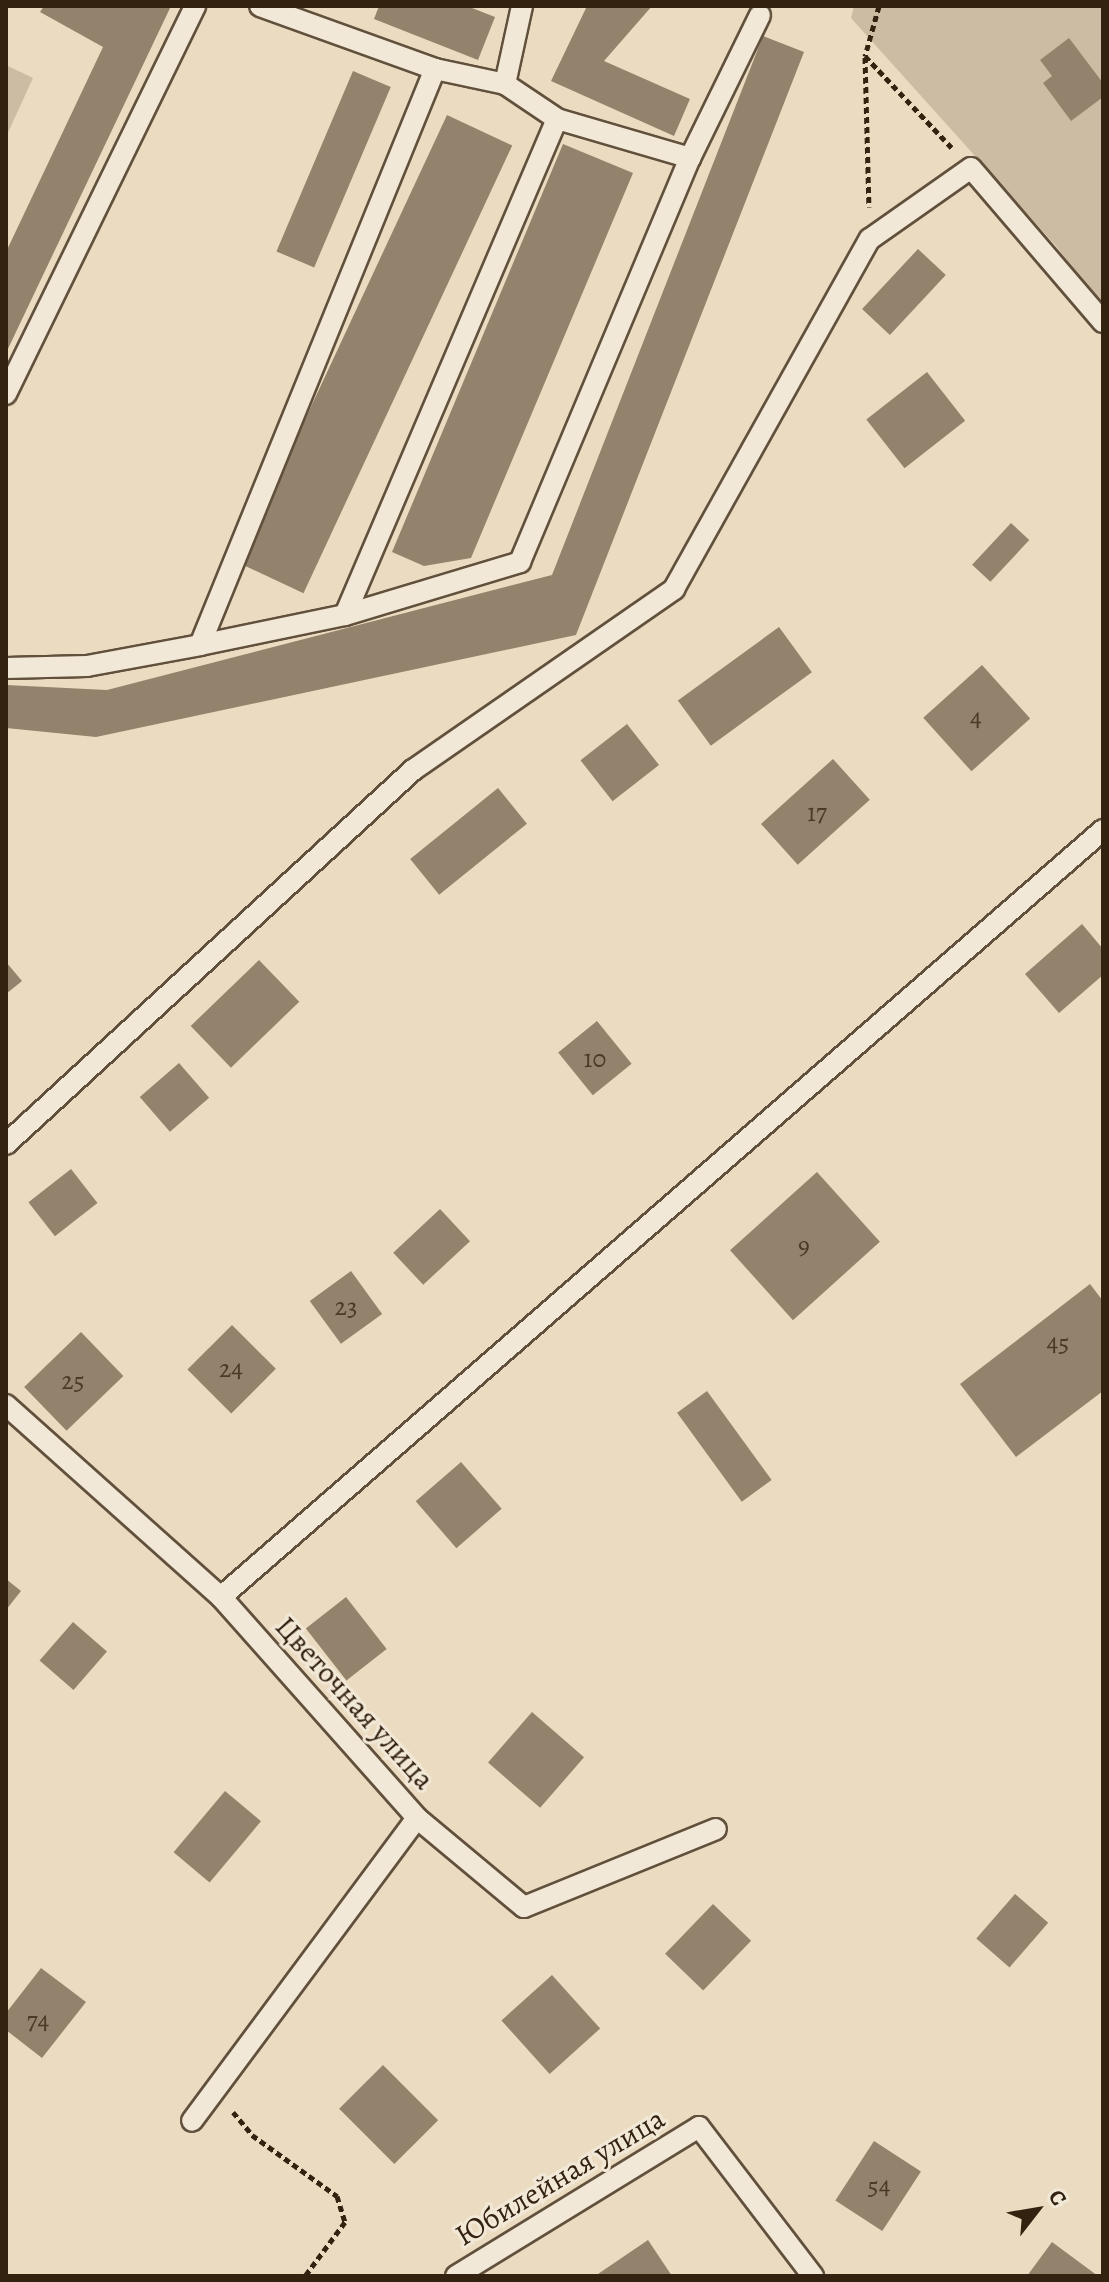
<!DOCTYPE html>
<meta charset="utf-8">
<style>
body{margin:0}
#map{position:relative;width:1109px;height:2282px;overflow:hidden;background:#ebdcc1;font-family:Alegreya,serif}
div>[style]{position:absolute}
.green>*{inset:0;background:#ccbca3}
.building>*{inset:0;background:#93836c;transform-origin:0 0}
.path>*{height:5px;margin-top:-2.5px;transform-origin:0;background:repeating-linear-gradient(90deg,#33220f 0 6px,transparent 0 10px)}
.roads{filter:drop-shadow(2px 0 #61503c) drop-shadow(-2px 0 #61503c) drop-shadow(0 2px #61503c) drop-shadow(0 -2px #61503c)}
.service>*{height:20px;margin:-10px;padding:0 10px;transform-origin:10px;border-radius:10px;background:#f2e8d7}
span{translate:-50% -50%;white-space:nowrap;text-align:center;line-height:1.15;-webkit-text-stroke:6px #f2e8d7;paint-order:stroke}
.number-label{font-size:26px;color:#4b3a26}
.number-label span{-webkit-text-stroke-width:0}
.street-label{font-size:30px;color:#33220f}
.frame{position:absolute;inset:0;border:8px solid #33220f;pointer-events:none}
.north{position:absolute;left:997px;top:2170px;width:80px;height:80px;-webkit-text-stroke:6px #f2e8d7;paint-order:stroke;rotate:59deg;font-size:22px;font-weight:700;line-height:32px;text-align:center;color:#33220f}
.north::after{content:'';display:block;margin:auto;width:28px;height:36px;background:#33220f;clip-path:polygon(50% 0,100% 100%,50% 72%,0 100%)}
</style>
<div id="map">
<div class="green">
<i style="clip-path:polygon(854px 6px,1103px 6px,1103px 308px,1056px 246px,851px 18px)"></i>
<i style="clip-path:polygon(6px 65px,33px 78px,6px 137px)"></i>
</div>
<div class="building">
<i style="clip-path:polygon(44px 6px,171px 6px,6px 353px,6px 252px,103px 47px,40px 12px)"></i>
<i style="clip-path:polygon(379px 6px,467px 6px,495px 17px,478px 60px,374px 19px)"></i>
<i style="clip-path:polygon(587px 6px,652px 6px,604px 61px,690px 99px,674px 136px,551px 81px)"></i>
<i style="clip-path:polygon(763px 36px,804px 52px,576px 635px,96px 737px,6px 728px,6px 685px,107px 690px,552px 575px)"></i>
<i style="clip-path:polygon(1069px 38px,1103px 83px,1103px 97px,1071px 121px,1043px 83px,1052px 76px,1040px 60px)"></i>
<i style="left:353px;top:71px;width:41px;height:196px;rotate:23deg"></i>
<i style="left:447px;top:115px;width:72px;height:494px;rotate:25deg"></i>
<i style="clip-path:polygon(563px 144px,633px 173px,471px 558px,424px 566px,392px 552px)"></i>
<i style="left:918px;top:249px;width:38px;height:82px;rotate:43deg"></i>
<i style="left:927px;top:372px;width:62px;height:77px;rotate:52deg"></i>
<i style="left:1011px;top:523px;width:25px;height:57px;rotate:43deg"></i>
<i style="left:779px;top:627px;width:56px;height:125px;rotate:54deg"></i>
<i style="left:982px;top:665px;width:72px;height:79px;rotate:48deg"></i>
<i style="left:627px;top:724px;width:52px;height:59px;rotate:52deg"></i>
<i style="left:833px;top:759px;width:55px;height:97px;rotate:48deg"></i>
<i style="left:498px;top:788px;width:46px;height:113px;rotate:51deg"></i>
<i style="clip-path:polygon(1082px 924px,1103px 949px,1103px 975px,1059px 1013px,1025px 974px)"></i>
<i style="left:259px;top:960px;width:58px;height:95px;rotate:46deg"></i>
<i style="clip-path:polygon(6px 962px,22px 981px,6px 994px)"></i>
<i style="left:597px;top:1021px;width:55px;height:50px;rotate:51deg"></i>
<i style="left:179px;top:1063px;width:46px;height:52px;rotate:49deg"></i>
<i style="left:71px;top:1169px;width:43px;height:54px;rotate:52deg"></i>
<i style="left:817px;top:1172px;width:94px;height:117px;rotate:48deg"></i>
<i style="left:440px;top:1209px;width:44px;height:64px;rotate:47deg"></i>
<i style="left:351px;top:1271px;width:53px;height:51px;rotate:54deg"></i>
<i style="clip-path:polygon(1090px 1284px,1103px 1301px,1103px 1391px,1016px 1457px,960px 1384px)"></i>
<i style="left:232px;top:1325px;width:62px;height:63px;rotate:45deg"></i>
<i style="left:81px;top:1332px;width:61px;height:79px;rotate:46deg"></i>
<i style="left:707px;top:1391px;width:110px;height:37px;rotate:54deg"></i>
<i style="left:461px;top:1462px;width:62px;height:60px;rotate:49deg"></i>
<i style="clip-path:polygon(6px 1579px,21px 1591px,6px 1610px)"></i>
<i style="left:346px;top:1597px;width:66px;height:51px;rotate:52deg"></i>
<i style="left:73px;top:1622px;width:45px;height:51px;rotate:41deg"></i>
<i style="left:532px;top:1712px;width:69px;height:67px;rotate:41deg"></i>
<i style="left:225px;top:1791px;width:47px;height:80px;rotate:40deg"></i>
<i style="left:1015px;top:1894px;width:44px;height:59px;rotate:41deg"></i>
<i style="left:713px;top:1904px;width:53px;height:69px;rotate:44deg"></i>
<i style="clip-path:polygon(41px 1968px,86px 2002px,42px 2058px,6px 2030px,6px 2013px)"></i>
<i style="left:552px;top:1975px;width:72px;height:68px;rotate:48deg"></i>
<i style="left:383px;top:2065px;width:78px;height:62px;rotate:45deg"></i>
<i style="left:874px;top:2141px;width:56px;height:71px;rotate:33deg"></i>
<i style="clip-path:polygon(648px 2240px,672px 2276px,595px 2276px)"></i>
<i style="clip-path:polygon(1052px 2242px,1098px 2276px,1027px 2276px)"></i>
</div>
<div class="path">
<i style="left:879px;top:6px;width:52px;rotate:105.6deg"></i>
<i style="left:865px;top:56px;width:127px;rotate:46.6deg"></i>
<i style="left:865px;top:57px;width:150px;rotate:88.5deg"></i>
<i style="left:233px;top:2112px;width:30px;rotate:50deg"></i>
<i style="left:252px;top:2135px;width:105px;rotate:35.7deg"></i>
<i style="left:337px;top:2196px;width:27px;rotate:73deg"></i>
<i style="left:345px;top:2222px;width:67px;rotate:126.5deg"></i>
</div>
<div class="roads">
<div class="service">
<i style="left:260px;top:6px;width:186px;rotate:19.8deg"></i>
<i style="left:435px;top:69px;width:72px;rotate:12.1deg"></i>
<i style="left:505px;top:84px;width:63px;rotate:33.9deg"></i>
<i style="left:557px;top:119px;width:139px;rotate:16.3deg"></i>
<i style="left:505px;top:84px;width:80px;rotate:-77.7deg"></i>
<i style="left:6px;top:394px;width:432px;rotate:-64deg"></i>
<i style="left:345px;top:615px;width:539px;rotate:-66.86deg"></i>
<i style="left:200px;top:645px;width:622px;rotate:-67.81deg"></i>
<i style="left:6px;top:668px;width:81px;rotate:-1.4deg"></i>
<i style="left:87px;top:666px;width:115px;rotate:-10.5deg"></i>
<i style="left:200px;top:645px;width:148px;rotate:-11.7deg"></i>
<i style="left:345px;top:615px;width:183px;rotate:-16.8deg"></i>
<i style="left:520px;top:562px;width:438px;rotate:-67.2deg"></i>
<i style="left:690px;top:158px;width:159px;rotate:-63.9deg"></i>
<i style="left:6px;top:1144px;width:553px;rotate:-42.58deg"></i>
<i style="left:413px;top:770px;width:318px;rotate:-34.7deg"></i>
<i style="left:674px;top:589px;width:401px;rotate:-60.8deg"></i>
<i style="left:870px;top:239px;width:123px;rotate:-35.1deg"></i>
<i style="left:971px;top:168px;width:203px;rotate:49.4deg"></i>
<i style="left:6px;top:1405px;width:288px;rotate:41.8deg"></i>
<i style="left:221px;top:1597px;width:295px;rotate:48.4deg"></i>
<i style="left:417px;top:1818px;width:377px;rotate:126.6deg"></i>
<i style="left:221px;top:1597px;width:1169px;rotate:-41.01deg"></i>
<i style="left:417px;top:1818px;width:139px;rotate:39.8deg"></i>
<i style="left:524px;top:1907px;width:207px;rotate:-22.1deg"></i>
<i style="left:456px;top:2276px;width:285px;rotate:-31.5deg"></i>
<i style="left:699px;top:2127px;width:188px;rotate:52.6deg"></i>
</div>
</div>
<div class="number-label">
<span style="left:976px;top:718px">4</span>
<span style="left:817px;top:813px">17</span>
<span style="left:595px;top:1059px">10</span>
<span style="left:804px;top:1246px">9</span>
<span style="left:346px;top:1307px">23</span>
<span style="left:1058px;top:1343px">45</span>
<span style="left:231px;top:1369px">24</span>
<span style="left:73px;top:1381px">25</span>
<span style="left:38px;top:2021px">74</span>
<span style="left:879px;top:2186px">54</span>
</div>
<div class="street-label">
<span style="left:355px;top:1703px;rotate:48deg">Цветочная улица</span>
<span style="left:560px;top:2177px;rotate:-31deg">Юбилейная улица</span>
</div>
<div class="frame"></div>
<div class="north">С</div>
</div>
